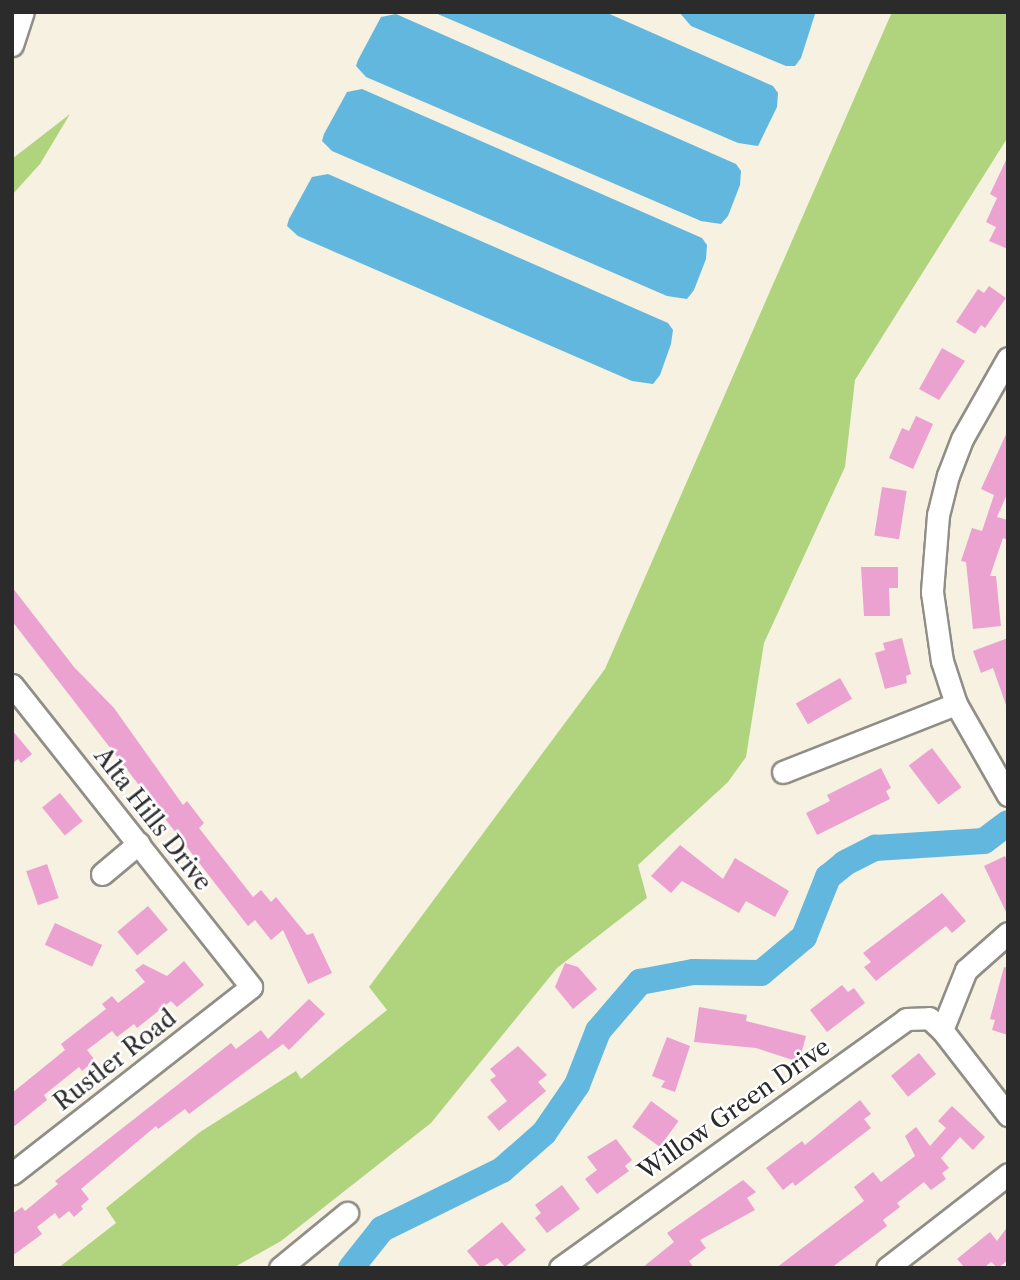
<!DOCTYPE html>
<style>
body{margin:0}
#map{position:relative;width:1020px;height:1280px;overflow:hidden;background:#f6f1e1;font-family:"Libre Caslon Text",serif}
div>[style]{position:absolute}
.green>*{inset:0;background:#b0d47d}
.water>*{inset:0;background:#62b7de}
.river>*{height:26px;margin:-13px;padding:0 13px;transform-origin:13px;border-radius:13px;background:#62b7de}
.building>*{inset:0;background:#eba2d0;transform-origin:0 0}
.roads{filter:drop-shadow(2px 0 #908e86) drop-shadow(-2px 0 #908e86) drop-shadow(0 2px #908e86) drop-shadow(0 -2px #908e86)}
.minor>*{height:21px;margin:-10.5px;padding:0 10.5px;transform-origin:10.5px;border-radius:10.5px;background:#fff}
span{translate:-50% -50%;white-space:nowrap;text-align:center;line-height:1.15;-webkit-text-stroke:5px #fff;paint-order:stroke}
.street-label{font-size:24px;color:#2b2b2b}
.frame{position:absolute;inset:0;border:14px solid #2b2b2b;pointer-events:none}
</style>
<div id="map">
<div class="green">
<i style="clip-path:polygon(892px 12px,1008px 12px,1008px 137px,855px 380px,845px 467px,764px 643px,746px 757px,728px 782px,638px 865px,647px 898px,557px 968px,431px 1123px,281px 1241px,233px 1268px,58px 1268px,116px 1223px,106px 1208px,200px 1132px,296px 1071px,301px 1079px,387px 1010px,369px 987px,605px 669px)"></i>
<i style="clip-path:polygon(70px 114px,40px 164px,12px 195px,12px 159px)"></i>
</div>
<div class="water">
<i style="clip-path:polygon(433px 12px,605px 12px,773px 86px,778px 93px,777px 107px,758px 146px,738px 143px)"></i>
<i style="clip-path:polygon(679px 12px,815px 12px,815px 14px,801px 58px,795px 66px,786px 66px,691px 26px)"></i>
<i style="clip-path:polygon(396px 14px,736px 164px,741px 171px,740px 185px,728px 216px,721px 224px,701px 221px,366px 77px,356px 66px,358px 60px,381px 17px)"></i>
<i style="clip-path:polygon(362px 89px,702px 238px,707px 245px,706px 259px,694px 290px,687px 299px,667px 296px,332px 151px,322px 141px,324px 134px,347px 92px)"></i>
<i style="clip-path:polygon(328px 174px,668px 323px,673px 330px,671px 344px,660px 375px,653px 384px,632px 381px,298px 236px,287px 226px,289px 219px,312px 177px)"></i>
</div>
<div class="river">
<i style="left:351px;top:1268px;width:50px;rotate:-51.5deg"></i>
<i style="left:382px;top:1229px;width:134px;rotate:-26.2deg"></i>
<i style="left:502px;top:1170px;width:56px;rotate:-41.4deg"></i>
<i style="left:544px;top:1133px;width:58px;rotate:-55.5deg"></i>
<i style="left:577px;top:1085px;width:58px;rotate:-68.7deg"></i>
<i style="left:598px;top:1031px;width:65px;rotate:-49.4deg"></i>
<i style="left:640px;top:982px;width:54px;rotate:-10.7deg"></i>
<i style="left:693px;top:972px;width:68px;rotate:0.8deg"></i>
<i style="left:761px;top:973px;width:56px;rotate:-39.9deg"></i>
<i style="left:804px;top:937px;width:65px;rotate:-68.2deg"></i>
<i style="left:828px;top:877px;width:22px;rotate:-39deg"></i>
<i style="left:845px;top:863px;width:34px;rotate:-27deg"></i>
<i style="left:875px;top:848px;width:109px;rotate:-3.7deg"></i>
<i style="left:984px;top:841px;width:30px;rotate:-37deg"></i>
</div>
<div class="building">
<i style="clip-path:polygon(1008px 156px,1008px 249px,989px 241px,996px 227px,986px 222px,997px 198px,990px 194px)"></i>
<i style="clip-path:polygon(989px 286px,1006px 298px,985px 328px,981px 325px,975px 334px,956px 322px,978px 289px,984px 293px)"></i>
<i style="clip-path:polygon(942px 348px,965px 361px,939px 400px,919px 389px)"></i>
<i style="clip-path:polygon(916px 416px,933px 424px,913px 469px,889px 458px,902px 428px,909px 431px)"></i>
<i style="clip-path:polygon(1008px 430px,1008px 492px,997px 517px,1008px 520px,1008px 540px,1003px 538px,990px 576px,996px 576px,1001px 626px,973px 629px,966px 562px,961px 561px,972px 528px,982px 531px,994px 495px,981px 489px)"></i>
<i style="left:882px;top:487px;width:25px;height:49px;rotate:9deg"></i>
<i style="clip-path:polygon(861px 567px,898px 567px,898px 588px,889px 588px,890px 616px,864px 616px)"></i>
<i style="clip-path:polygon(12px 587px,74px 667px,114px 708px,183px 805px,187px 801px,204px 823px,199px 828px,253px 897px,261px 890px,271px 902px,276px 897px,307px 935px,313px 933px,332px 973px,308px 984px,283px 930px,271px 940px,255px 920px,248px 926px,12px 621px)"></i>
<i style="clip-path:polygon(902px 638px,911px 674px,906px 676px,907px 683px,885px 689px,875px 653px,885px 650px,883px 643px)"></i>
<i style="clip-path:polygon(1008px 638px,1008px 705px,1006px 705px,993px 668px,981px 673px,973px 651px)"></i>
<i style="left:840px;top:678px;width:24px;height:51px;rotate:60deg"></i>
<i style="clip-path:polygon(12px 730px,32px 754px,21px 763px,18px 759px,12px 764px)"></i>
<i style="left:932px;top:748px;width:49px;height:29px;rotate:53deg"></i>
<i style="clip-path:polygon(881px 768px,891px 788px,886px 791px,890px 799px,817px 835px,806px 813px,830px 801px,827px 795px)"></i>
<i style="left:60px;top:793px;width:36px;height:23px;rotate:51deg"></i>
<i style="clip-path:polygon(680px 845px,723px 879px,735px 858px,789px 891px,775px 917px,746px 901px,739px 913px,682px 881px,671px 893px,651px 876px)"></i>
<i style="clip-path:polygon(1005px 856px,1008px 863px,1008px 916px,984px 866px)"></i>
<i style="left:47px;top:864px;width:36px;height:22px;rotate:71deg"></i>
<i style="clip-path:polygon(942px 893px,966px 921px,952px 933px,946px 926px,876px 981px,864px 967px,871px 962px,863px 953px)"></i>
<i style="left:148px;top:906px;width:31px;height:40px;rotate:50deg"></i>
<i style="left:55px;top:923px;width:52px;height:24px;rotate:25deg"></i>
<i style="clip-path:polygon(184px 961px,204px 985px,177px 1007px,171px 1001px,137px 1028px,134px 1024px,117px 1037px,112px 1031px,87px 1050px,95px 1060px,82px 1071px,79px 1067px,44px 1095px,47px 1100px,12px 1128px,12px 1093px,65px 1050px,61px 1044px,106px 1009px,102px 1004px,112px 996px,118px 1003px,145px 982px,135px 970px,143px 964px,167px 976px)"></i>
<i style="clip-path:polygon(565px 963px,578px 967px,597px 989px,573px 1009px,555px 987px)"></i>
<i style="clip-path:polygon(1004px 967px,1008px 968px,1008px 1035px,992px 1030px,995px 1020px,990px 1019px)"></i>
<i style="clip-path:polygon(842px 985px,848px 992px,854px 988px,865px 1003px,827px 1032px,810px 1010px)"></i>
<i style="clip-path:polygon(309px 999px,325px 1014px,289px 1050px,283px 1044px,189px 1114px,185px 1109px,158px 1129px,156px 1126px,81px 1189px,89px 1199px,81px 1206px,83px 1209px,74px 1217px,69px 1211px,59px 1219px,55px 1213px,37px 1227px,42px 1234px,12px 1256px,12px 1214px,22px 1207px,25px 1211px,58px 1184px,55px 1181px,231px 1043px,236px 1049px,261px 1030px,268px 1039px)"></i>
<i style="clip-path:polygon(699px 1007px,747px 1015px,746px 1021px,806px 1036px,799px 1062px,756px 1048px,694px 1042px)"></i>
<i style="clip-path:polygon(667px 1037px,690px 1046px,675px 1092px,661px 1087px,665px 1081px,652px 1076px)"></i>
<i style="clip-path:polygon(518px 1046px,547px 1075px,538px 1082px,546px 1091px,499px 1131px,487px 1117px,507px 1101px,490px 1080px,496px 1076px,490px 1069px)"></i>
<i style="left:919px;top:1053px;width:27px;height:36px;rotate:51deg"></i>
<i style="clip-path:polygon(860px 1100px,871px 1114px,864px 1119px,871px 1128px,795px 1186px,793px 1182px,783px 1190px,766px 1168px,802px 1141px,805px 1145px)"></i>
<i style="left:651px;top:1101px;width:34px;height:32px;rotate:36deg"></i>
<i style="clip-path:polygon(952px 1106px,985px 1137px,973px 1150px,960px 1137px,941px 1158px,949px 1168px,942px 1173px,946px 1179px,931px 1190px,924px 1182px,897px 1203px,900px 1207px,883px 1220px,887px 1226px,831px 1268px,776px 1268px,864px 1201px,854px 1187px,873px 1172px,881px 1182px,915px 1156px,905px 1136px,916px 1127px,930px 1146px,946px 1128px,938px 1121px)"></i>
<i style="clip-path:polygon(616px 1139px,632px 1160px,625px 1166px,629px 1171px,597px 1194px,585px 1179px,597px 1170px,587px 1157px)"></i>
<i style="clip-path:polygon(743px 1180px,756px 1192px,747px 1198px,755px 1210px,700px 1240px,706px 1248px,689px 1261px,694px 1268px,642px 1268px,674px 1242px,667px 1233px)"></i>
<i style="clip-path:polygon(562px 1185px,580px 1209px,547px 1233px,535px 1218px,541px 1213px,535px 1205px)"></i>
<i style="clip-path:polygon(502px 1222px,526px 1250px,505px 1267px,497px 1258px,481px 1268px,467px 1251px)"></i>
<i style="clip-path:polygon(1008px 1226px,1008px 1260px,998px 1268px,991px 1262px,984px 1268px,965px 1268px,957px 1259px,990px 1232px,997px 1241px)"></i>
</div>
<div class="roads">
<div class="minor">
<i style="left:12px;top:45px;width:35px;rotate:-72deg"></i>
<i style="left:1008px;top:358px;width:93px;rotate:119.6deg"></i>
<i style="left:962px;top:439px;width:39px;rotate:111deg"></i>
<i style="left:948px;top:475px;width:41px;rotate:104deg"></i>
<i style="left:938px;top:515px;width:77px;rotate:94.5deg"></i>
<i style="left:932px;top:592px;width:70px;rotate:81.8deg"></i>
<i style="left:942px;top:661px;width:45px;rotate:72deg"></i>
<i style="left:956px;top:704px;width:105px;rotate:60.3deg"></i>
<i style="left:12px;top:685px;width:385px;rotate:51.6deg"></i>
<i style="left:251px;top:987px;width:303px;rotate:142deg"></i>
<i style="left:783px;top:772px;width:186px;rotate:-21.5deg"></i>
<i style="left:102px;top:874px;width:48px;rotate:-40deg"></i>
<i style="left:942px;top:1030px;width:65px;rotate:-68.2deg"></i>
<i style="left:966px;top:970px;width:56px;rotate:-41.4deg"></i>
<i style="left:280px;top:1268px;width:87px;rotate:-39.4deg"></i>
<i style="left:560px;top:1268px;width:426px;rotate:-35.7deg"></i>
<i style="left:906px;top:1019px;width:23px;rotate:-2deg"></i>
<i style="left:929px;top:1018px;width:18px;rotate:43deg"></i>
<i style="left:942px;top:1030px;width:108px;rotate:52.2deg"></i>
<i style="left:887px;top:1268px;width:153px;rotate:-37.8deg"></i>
</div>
</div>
<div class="street-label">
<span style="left:153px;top:819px;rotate:52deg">Alta Hills Drive</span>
<span style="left:115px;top:1060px;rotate:-38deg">Rustler Road</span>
<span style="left:734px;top:1109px;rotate:-35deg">Willow Green Drive</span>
</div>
<div class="frame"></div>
</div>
